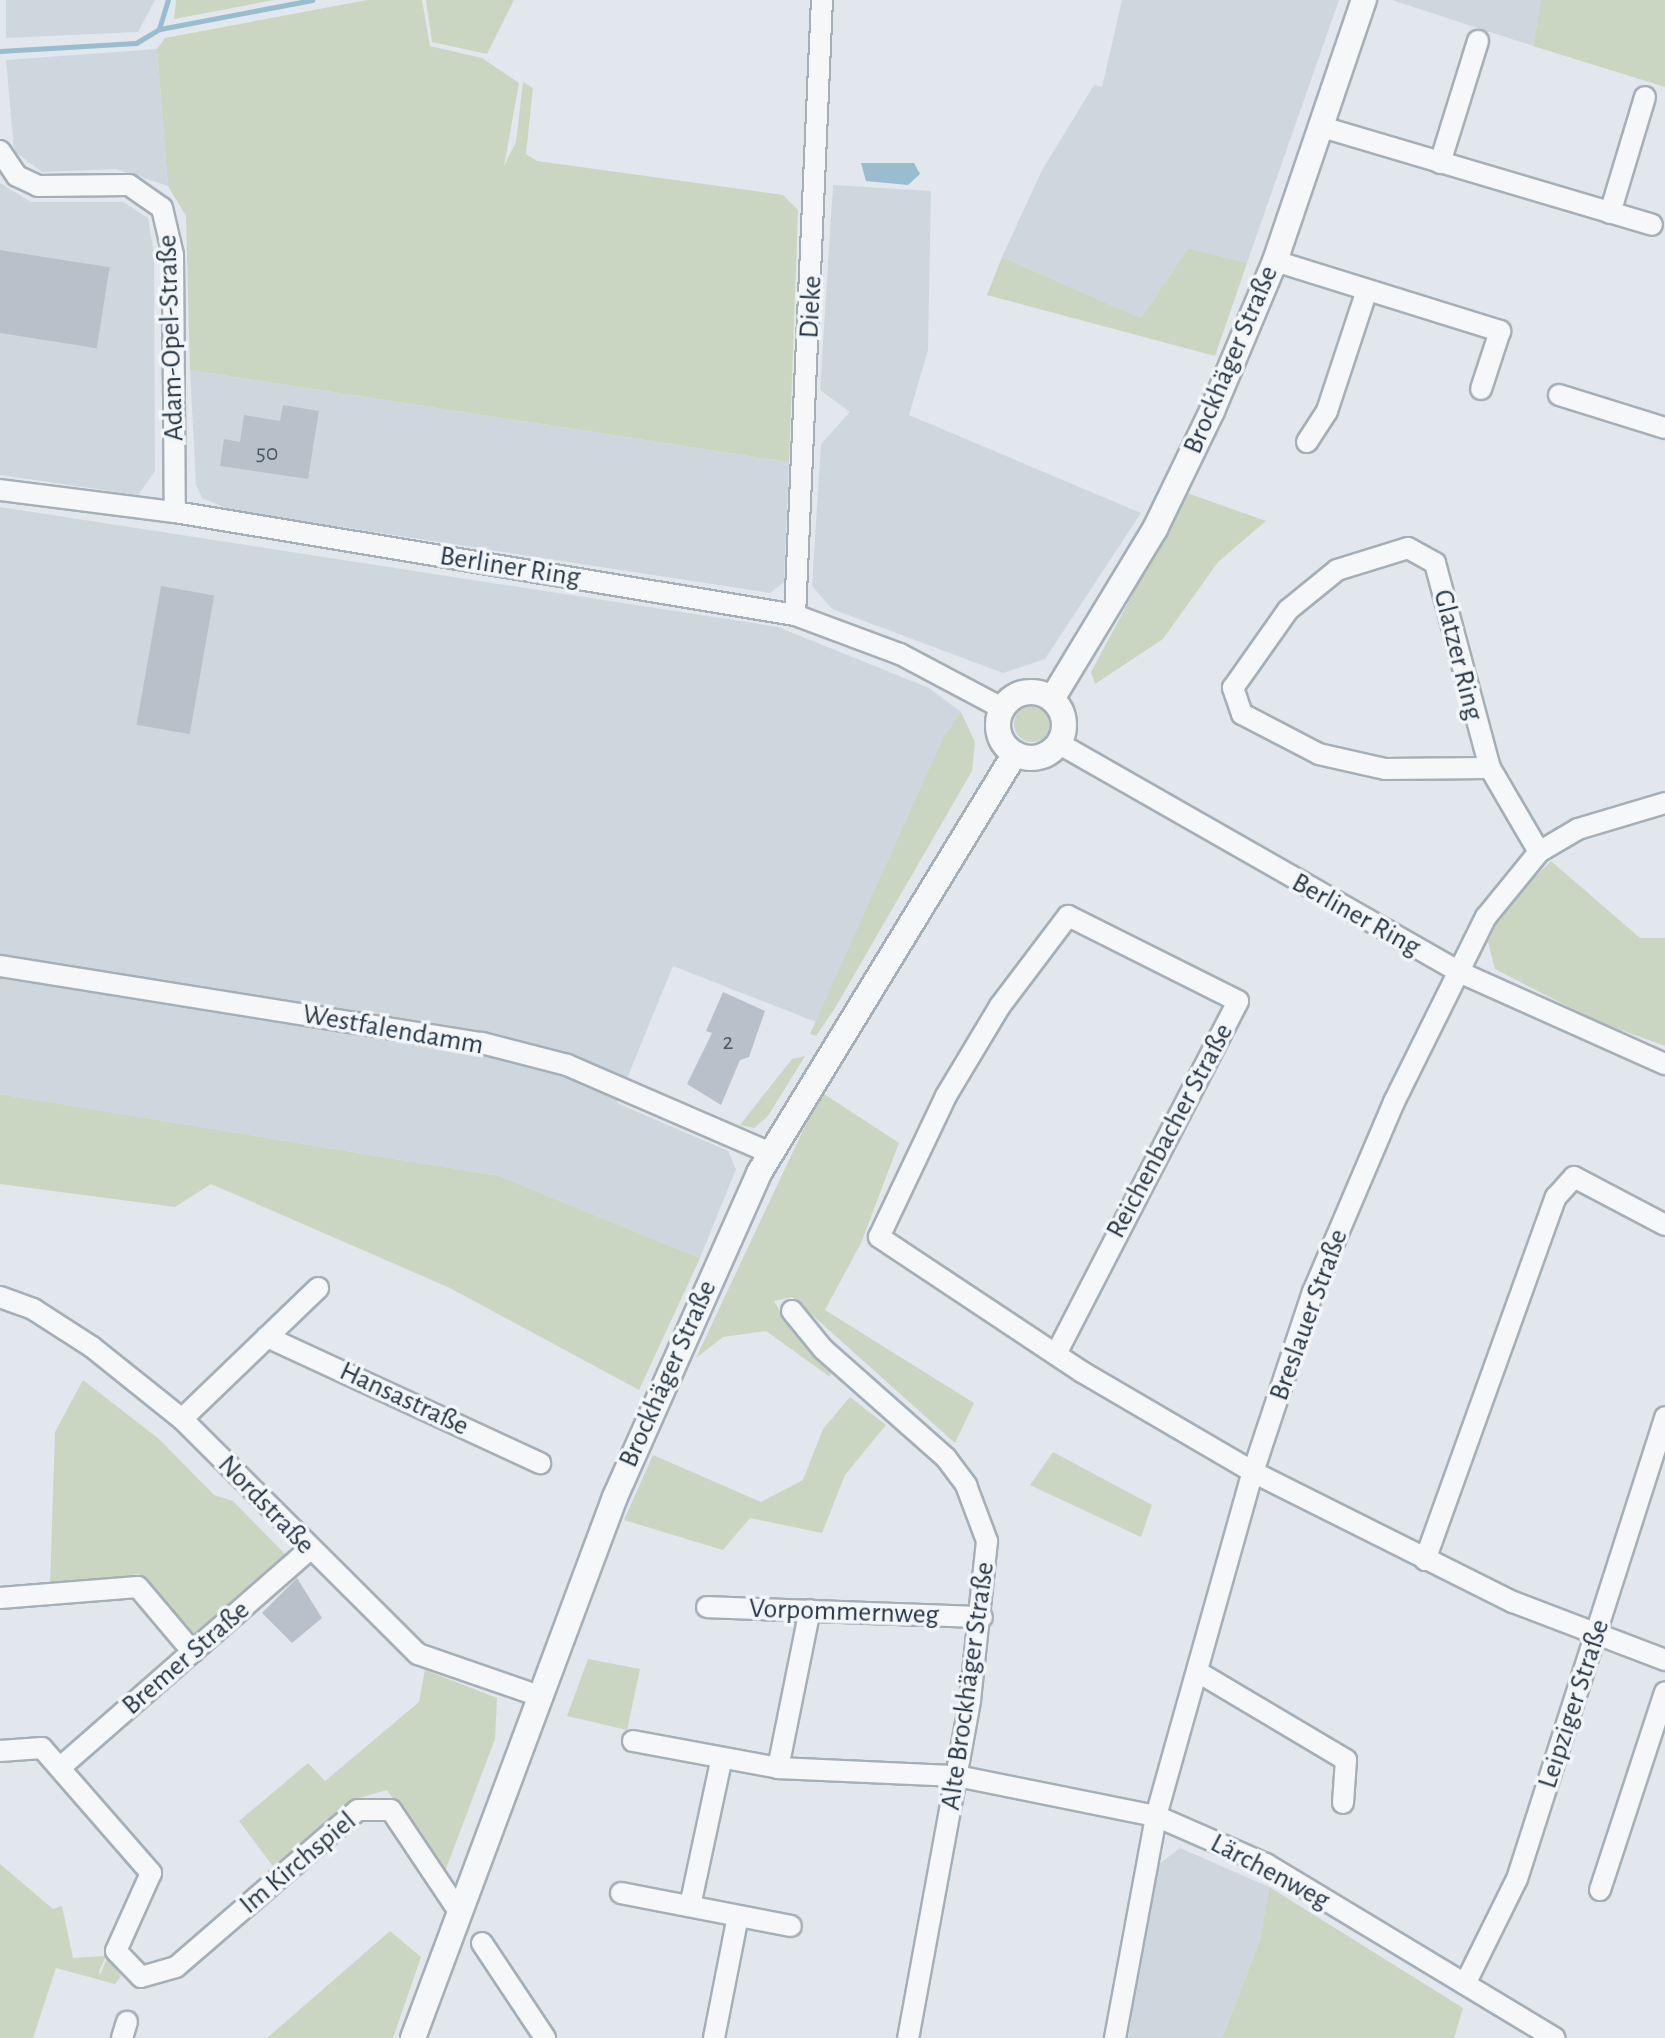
<!DOCTYPE html>
<meta charset="utf-8">
<style>
body{margin:0}
#map{position:relative;width:1665px;height:2038px;overflow:hidden;background:#e1e7ec;font-family:"Alegreya Sans",sans-serif}
div>[style]{position:absolute}
.built>*{inset:0;background:#cfd7de}
.green>*{inset:0;background:#cad6c2}
.round{border-radius:50%}
.water>*{inset:0;background:#99bccf}
.stream>*{height:5px;margin:-2.5px;padding:0 2.5px;transform-origin:2.5px;border-radius:2.5px;background:#99bccf}
.building>*{inset:0;background:#b8c1ca;transform-origin:0 0}
.roads{filter:drop-shadow(2px 0 #a5afb7) drop-shadow(-2px 0 #a5afb7) drop-shadow(0 2px #a5afb7) drop-shadow(0 -2px #a5afb7)}
.minor>*{height:20px;margin:-10px;padding:0 10px;transform-origin:10px;border-radius:10px;background:#f5f7f9}
.tertiary>*{height:24px;margin:-12px;padding:0 12px;transform-origin:12px;border-radius:12px;background:#f5f7f9}
.tertiary>.ring{margin:-12px;padding:0;box-sizing:content-box;background:none;border:24px solid #f5f7f9;border-radius:50%}
span{translate:-50% -50%;white-space:nowrap;text-align:center;line-height:1.15;-webkit-text-stroke:7px #f2f6f9;paint-order:stroke}
.number-label{font-size:24px;color:#4b5a67}
.number-label span{-webkit-text-stroke-width:0}
.street-label{font-size:28px;color:#273746}
</style>
<div id="map">
<div class="built">
<i style="clip-path:polygon(6px 0,155px 0,138px 32px,6px 38px)"></i>
<i style="clip-path:polygon(1122px 0,1339px 0,1247px 263px,1188px 248px,1141px 318px,1002px 257px,1042px 170px,1094px 85px,1102px 87px)"></i>
<i style="clip-path:polygon(1392px 0,1541px 0,1533px 46px)"></i>
<i style="clip-path:polygon(157px 49px,168px 186px,116px 169px,42px 172px,14px 151px,6px 60px)"></i>
<i style="clip-path:polygon(0 183px,31px 202px,123px 202px,148px 218px,154px 254px,155px 471px,138px 495px,0 475px)"></i>
<i style="clip-path:polygon(833px 185px,931px 191px,928px 350px,909px 415px,1141px 513px,1045px 659px,1003px 673px,832px 609px,812px 586px,821px 444px,850px 412px,820px 390px)"></i>
<i style="clip-path:polygon(190px 370px,789px 462px,784px 582px,770px 593px,231px 510px,202px 498px,196px 485px)"></i>
<i style="clip-path:polygon(0 507px,778px 627px,929px 688px,961px 712px,943px 737px,816px 1022px,673px 966px,617px 1103px,728px 1151px,736px 1169px,700px 1258px,499px 1176px,0 1094px)"></i>
<i style="clip-path:polygon(1180px 1848px,1269px 1887px,1260px 1940px,1222px 2038px,1128px 2038px,1158px 1865px)"></i>
</div>
<div class="green">
<i style="clip-path:polygon(176px 0,274px 0,174px 19px)"></i>
<i style="clip-path:polygon(367px 0,422px 0,430px 46px,482px 58px,519px 83px,504px 166px,516px 142px,523px 82px,533px 88px,526px 154px,537px 161px,783px 195px,798px 210px,789px 462px,190px 370px,186px 216px,168px 186px,157px 49px,165px 38px)"></i>
<i style="clip-path:polygon(426px 0,514px 0,487px 54px,432px 42px)"></i>
<i style="clip-path:polygon(1541px 0,1665px 0,1665px 87px,1533px 46px)"></i>
<i style="clip-path:polygon(1188px 248px,1247px 263px,1215px 356px,987px 295px,1002px 257px,1141px 318px)"></i>
<i style="clip-path:polygon(1187px 493px,1266px 521px,1218px 562px,1163px 639px,1095px 684px,1091px 672px)"></i>
<i class="round" style="left:1014px;top:706px;width:36px;height:36px"></i>
<i style="clip-path:polygon(961px 712px,975px 742px,972px 771px,835px 1008px,816px 1036px,810px 1034px,943px 737px)"></i>
<i style="clip-path:polygon(1551px 861px,1640px 938px,1665px 938px,1665px 1046px,1596px 1021px,1495px 969px,1488px 942px,1504px 908px)"></i>
<i style="clip-path:polygon(805px 1056px,768px 1116px,754px 1128px,740px 1125px,792px 1059px)"></i>
<i style="clip-path:polygon(821px 1092px,899px 1143px,861px 1243px,825px 1310px,974px 1403px,955px 1443px,792px 1297px,774px 1301px,789px 1327px,831px 1370px,830px 1377px,766px 1331px,723px 1337px,696px 1358px)"></i>
<i style="clip-path:polygon(0 1094px,499px 1176px,700px 1258px,639px 1390px,450px 1288px,211px 1184px,175px 1207px,0 1184px)"></i>
<i style="clip-path:polygon(83px 1380px,159px 1439px,214px 1495px,233px 1501px,285px 1554px,192px 1636px,139px 1574px,50px 1586px,55px 1432px)"></i>
<i style="clip-path:polygon(850px 1397px,886px 1425px,845px 1475px,822px 1533px,750px 1518px,723px 1550px,624px 1520px,653px 1455px,761px 1502px,803px 1480px,823px 1429px)"></i>
<i style="clip-path:polygon(1053px 1452px,1152px 1505px,1141px 1537px,1030px 1485px)"></i>
<i style="clip-path:polygon(588px 1659px,640px 1669px,627px 1730px,567px 1716px)"></i>
<i style="clip-path:polygon(425px 1670px,497px 1698px,495px 1739px,444px 1874px,387px 1790px,355px 1799px,278px 1873px,239px 1821px,308px 1763px,325px 1781px,419px 1702px)"></i>
<i style="clip-path:polygon(0 1864px,53px 1909px,62px 1906px,73px 1958px,106px 1956px,99px 1971px,100px 1975px,108px 1956px,121px 1976px,115px 1984px,56px 1968px,33px 2038px,0 2038px)"></i>
<i style="clip-path:polygon(1269px 1887px,1463px 2008px,1454px 2038px,1222px 2038px,1260px 1940px)"></i>
<i style="clip-path:polygon(390px 1931px,421px 1957px,393px 2038px,267px 2038px)"></i>
</div>
<div class="water">
<i style="clip-path:polygon(861px 163px,914px 163px,920px 174px,908px 185px,866px 181px)"></i>
</div>
<div class="stream">
<i style="left:160px;top:29px;width:155px;rotate:-10.8deg"></i>
<i style="left:0;top:51px;width:136px;rotate:-3.4deg"></i>
<i style="left:136px;top:43px;width:27px;rotate:-31deg"></i>
<i style="left:159px;top:29px;width:30px;rotate:-73deg"></i>
</div>
<div class="building">
<i style="left:0;top:250px;width:111px;height:82px;rotate:9deg"></i>
<i style="clip-path:polygon(283px 405px,319px 411px,308px 479px,220px 466px,224px 439px,240px 442px,244px 415px,280px 421px)"></i>
<i style="left:161px;top:586px;width:54px;height:141px;rotate:10deg"></i>
<i style="clip-path:polygon(723px 992px,765px 1011px,749px 1057px,740px 1060px,721px 1105px,687px 1084px,712px 1033px,706px 1031px)"></i>
<i style="clip-path:polygon(297px 1578px,322px 1618px,292px 1643px,262px 1613px)"></i>
</div>
<div class="roads">
<div class="minor">
<i style="left:1322px;top:127px;width:344px;rotate:16.5deg"></i>
<i style="left:0;top:151px;width:30px;rotate:56deg"></i>
<i style="left:17px;top:176px;width:23px;rotate:25deg"></i>
<i style="left:38px;top:186px;width:91px;rotate:-0.6deg"></i>
<i style="left:129px;top:185px;width:40px;rotate:34.9deg"></i>
<i style="left:162px;top:208px;width:48px;rotate:76.8deg"></i>
<i style="left:173px;top:255px;width:257px;rotate:89.6deg"></i>
<i style="left:1440px;top:163px;width:128px;rotate:-72.7deg"></i>
<i style="left:1610px;top:213px;width:121px;rotate:-73.2deg"></i>
<i style="left:1275px;top:261px;width:236px;rotate:17.3deg"></i>
<i style="left:1500px;top:331px;width:61px;rotate:108.1deg"></i>
<i style="left:1559px;top:395px;width:111px;rotate:17.3deg"></i>
<i style="left:1307px;top:442px;width:37px;rotate:-57deg"></i>
<i style="left:1327px;top:411px;width:127px;rotate:-71.7deg"></i>
<i style="left:0;top:490px;width:176px;rotate:7.2deg"></i>
<i style="left:175px;top:512px;width:628px;rotate:9.43deg"></i>
<i style="left:795px;top:615px;width:112px;rotate:20.4deg"></i>
<i style="left:900px;top:654px;width:115px;rotate:27.9deg"></i>
<i style="left:795px;top:615px;width:616px;rotate:-87.49deg"></i>
<i style="left:1058px;top:743px;width:462px;rotate:29.7deg"></i>
<i style="left:1459px;top:972px;width:226px;rotate:24.1deg"></i>
<i style="left:1490px;top:768px;width:105px;rotate:179.5deg"></i>
<i style="left:1385px;top:769px;width:68px;rotate:-167.2deg"></i>
<i style="left:1319px;top:754px;width:87px;rotate:-152.5deg"></i>
<i style="left:1242px;top:714px;width:28px;rotate:-109deg"></i>
<i style="left:1233px;top:688px;width:95px;rotate:-54.8deg"></i>
<i style="left:1288px;top:610px;width:63px;rotate:-39.2deg"></i>
<i style="left:1337px;top:570px;width:74px;rotate:-17.2deg"></i>
<i style="left:1408px;top:548px;width:31px;rotate:29deg"></i>
<i style="left:1435px;top:563px;width:212px;rotate:75deg"></i>
<i style="left:1490px;top:768px;width:97px;rotate:59.7deg"></i>
<i style="left:0;top:966px;width:488px;rotate:9.1deg"></i>
<i style="left:482px;top:1043px;width:88px;rotate:14.5deg"></i>
<i style="left:567px;top:1065px;width:221px;rotate:23.4deg"></i>
<i style="left:0;top:1297px;width:35px;rotate:20deg"></i>
<i style="left:33px;top:1309px;width:70px;rotate:32.8deg"></i>
<i style="left:92px;top:1347px;width:115px;rotate:38.7deg"></i>
<i style="left:182px;top:1419px;width:333px;rotate:44.9deg"></i>
<i style="left:418px;top:1654px;width:128px;rotate:19.1deg"></i>
<i style="left:792px;top:1311px;width:49px;rotate:50.8deg"></i>
<i style="left:823px;top:1349px;width:164px;rotate:41.5deg"></i>
<i style="left:946px;top:1458px;width:34px;rotate:53deg"></i>
<i style="left:966px;top:1485px;width:60px;rotate:69.4deg"></i>
<i style="left:987px;top:1541px;width:161px;rotate:96.1deg"></i>
<i style="left:970px;top:1701px;width:343px;rotate:100.4deg"></i>
<i style="left:267px;top:1337px;width:301px;rotate:24.8deg"></i>
<i style="left:1056px;top:1354px;width:397px;rotate:-62.7deg"></i>
<i style="left:1238px;top:1001px;width:190px;rotate:-153.4deg"></i>
<i style="left:1068px;top:916px;width:113px;rotate:127.1deg"></i>
<i style="left:1000px;top:1006px;width:105px;rotate:121deg"></i>
<i style="left:946px;top:1096px;width:156px;rotate:115.4deg"></i>
<i style="left:879px;top:1237px;width:244px;rotate:33.6deg"></i>
<i style="left:1082px;top:1372px;width:198px;rotate:30.3deg"></i>
<i style="left:1253px;top:1472px;width:291px;rotate:26.6deg"></i>
<i style="left:1513px;top:1602px;width:163px;rotate:20.9deg"></i>
<i style="left:182px;top:1419px;width:189px;rotate:-43.9deg"></i>
<i style="left:1425px;top:1560px;width:386px;rotate:-70.2deg"></i>
<i style="left:1556px;top:1197px;width:27px;rotate:-48deg"></i>
<i style="left:1574px;top:1177px;width:103px;rotate:27.8deg"></i>
<i style="left:0;top:1598px;width:138px;rotate:-4.6deg"></i>
<i style="left:138px;top:1587px;width:85px;rotate:49.8deg"></i>
<i style="left:707px;top:1607px;width:275px;rotate:2.1deg"></i>
<i style="left:1198px;top:1672px;width:172px;rotate:30.7deg"></i>
<i style="left:1346px;top:1760px;width:43px;rotate:94deg"></i>
<i style="left:633px;top:1741px;width:147px;rotate:10.5deg"></i>
<i style="left:778px;top:1768px;width:179px;rotate:2.6deg"></i>
<i style="left:957px;top:1776px;width:203px;rotate:11.4deg"></i>
<i style="left:1156px;top:1816px;width:120px;rotate:23.6deg"></i>
<i style="left:1266px;top:1864px;width:337px;rotate:31.1deg"></i>
<i style="left:0;top:1751px;width:42px;rotate:-4.1deg"></i>
<i style="left:42px;top:1748px;width:166px;rotate:48.9deg"></i>
<i style="left:151px;top:1873px;width:85px;rotate:114.2deg"></i>
<i style="left:116px;top:1951px;width:36px;rotate:46deg"></i>
<i style="left:141px;top:1977px;width:36px;rotate:-16deg"></i>
<i style="left:176px;top:1967px;width:240px;rotate:-40.8deg"></i>
<i style="left:358px;top:1810px;width:33px"></i>
<i style="left:391px;top:1810px;width:120px;rotate:56.2deg"></i>
<i style="left:62px;top:1766px;width:328px;rotate:-41.2deg"></i>
<i style="left:778px;top:1768px;width:161px;rotate:-78.6deg"></i>
<i style="left:1600px;top:1890px;width:208px;rotate:-71.8deg"></i>
<i style="left:621px;top:1893px;width:173px;rotate:11deg"></i>
<i style="left:690px;top:1906px;width:148px;rotate:-77.9deg"></i>
<i style="left:482px;top:1943px;width:114px;rotate:56.4deg"></i>
<i style="left:1465px;top:1984px;width:117px;rotate:-63.7deg"></i>
<i style="left:1517px;top:1879px;width:485px;rotate:-72.2deg"></i>
<i style="left:122px;top:2038px;width:17px;rotate:-73deg"></i>
<i style="left:714px;top:2038px;width:124px;rotate:-78.9deg"></i>
<i style="left:1115px;top:2038px;width:226px;rotate:-79.5deg"></i>
<i style="left:1156px;top:1816px;width:357px;rotate:-74.3deg"></i>
<i style="left:1253px;top:1472px;width:190px;rotate:-71.6deg"></i>
<i style="left:1313px;top:1292px;width:207px;rotate:-66.9deg"></i>
<i style="left:1394px;top:1102px;width:207px;rotate:-63.6deg"></i>
<i style="left:1486px;top:917px;width:84px;rotate:-50.8deg"></i>
<i style="left:1539px;top:852px;width:45px;rotate:-30.5deg"></i>
<i style="left:1578px;top:829px;width:91px;rotate:-16.6deg"></i>
</div>
<div class="tertiary">
<i class="ring" style="left:998px;top:692px;width:42px;height:42px"></i>
<i style="left:1052px;top:699px;width:199px;rotate:-58.8deg"></i>
<i style="left:1155px;top:529px;width:131px;rotate:-64.2deg"></i>
<i style="left:1212px;top:411px;width:163px;rotate:-67.2deg"></i>
<i style="left:1275px;top:261px;width:276px;rotate:-71.2deg"></i>
<i style="left:413px;top:2038px;width:577px;rotate:-69.53deg"></i>
<i style="left:615px;top:1497px;width:355px;rotate:-66deg"></i>
<i style="left:759px;top:1173px;width:491px;rotate:-58.6deg"></i>
</div>
</div>
<div class="number-label">
<span style="left:267px;top:454px">50</span>
<span style="left:728px;top:1043px">2</span>
</div>
<div class="street-label">
<span style="left:811px;top:307px;rotate:-87deg">Dieke</span>
<span style="left:171px;top:338px;rotate:-92deg">Adam-Opel-Straße</span>
<span style="left:1231px;top:360px;rotate:-67deg">Brockhäger Straße</span>
<span style="left:510px;top:567px;rotate:9deg">Berliner Ring</span>
<span style="left:1458px;top:655px;rotate:76deg">Glatzer Ring</span>
<span style="left:1356px;top:915px;rotate:29deg">Berliner Ring</span>
<span style="left:393px;top:1030px;rotate:10deg">Westfalendamm</span>
<span style="left:1170px;top:1131px;rotate:-62deg">Reichenbacher Straße</span>
<span style="left:1309px;top:1315px;rotate:-70deg">Breslauer Straße</span>
<span style="left:668px;top:1374px;rotate:-66deg">Brockhäger Straße</span>
<span style="left:404px;top:1399px;rotate:25deg">Hansastraße</span>
<span style="left:266px;top:1505px;rotate:46deg">Nordstraße</span>
<span style="left:844px;top:1612px;rotate:2deg">Vorpommernweg</span>
<span style="left:186px;top:1658px;rotate:-41deg">Bremer Straße</span>
<span style="left:968px;top:1686px;rotate:-82deg">Alte Brockhäger Straße</span>
<span style="left:1574px;top:1704px;rotate:-72deg">Leipziger Straße</span>
<span style="left:298px;top:1863px;rotate:-40deg">Im Kirchspiel</span>
<span style="left:1270px;top:1872px;rotate:28deg">Lärchenweg</span>
</div>
</div>
